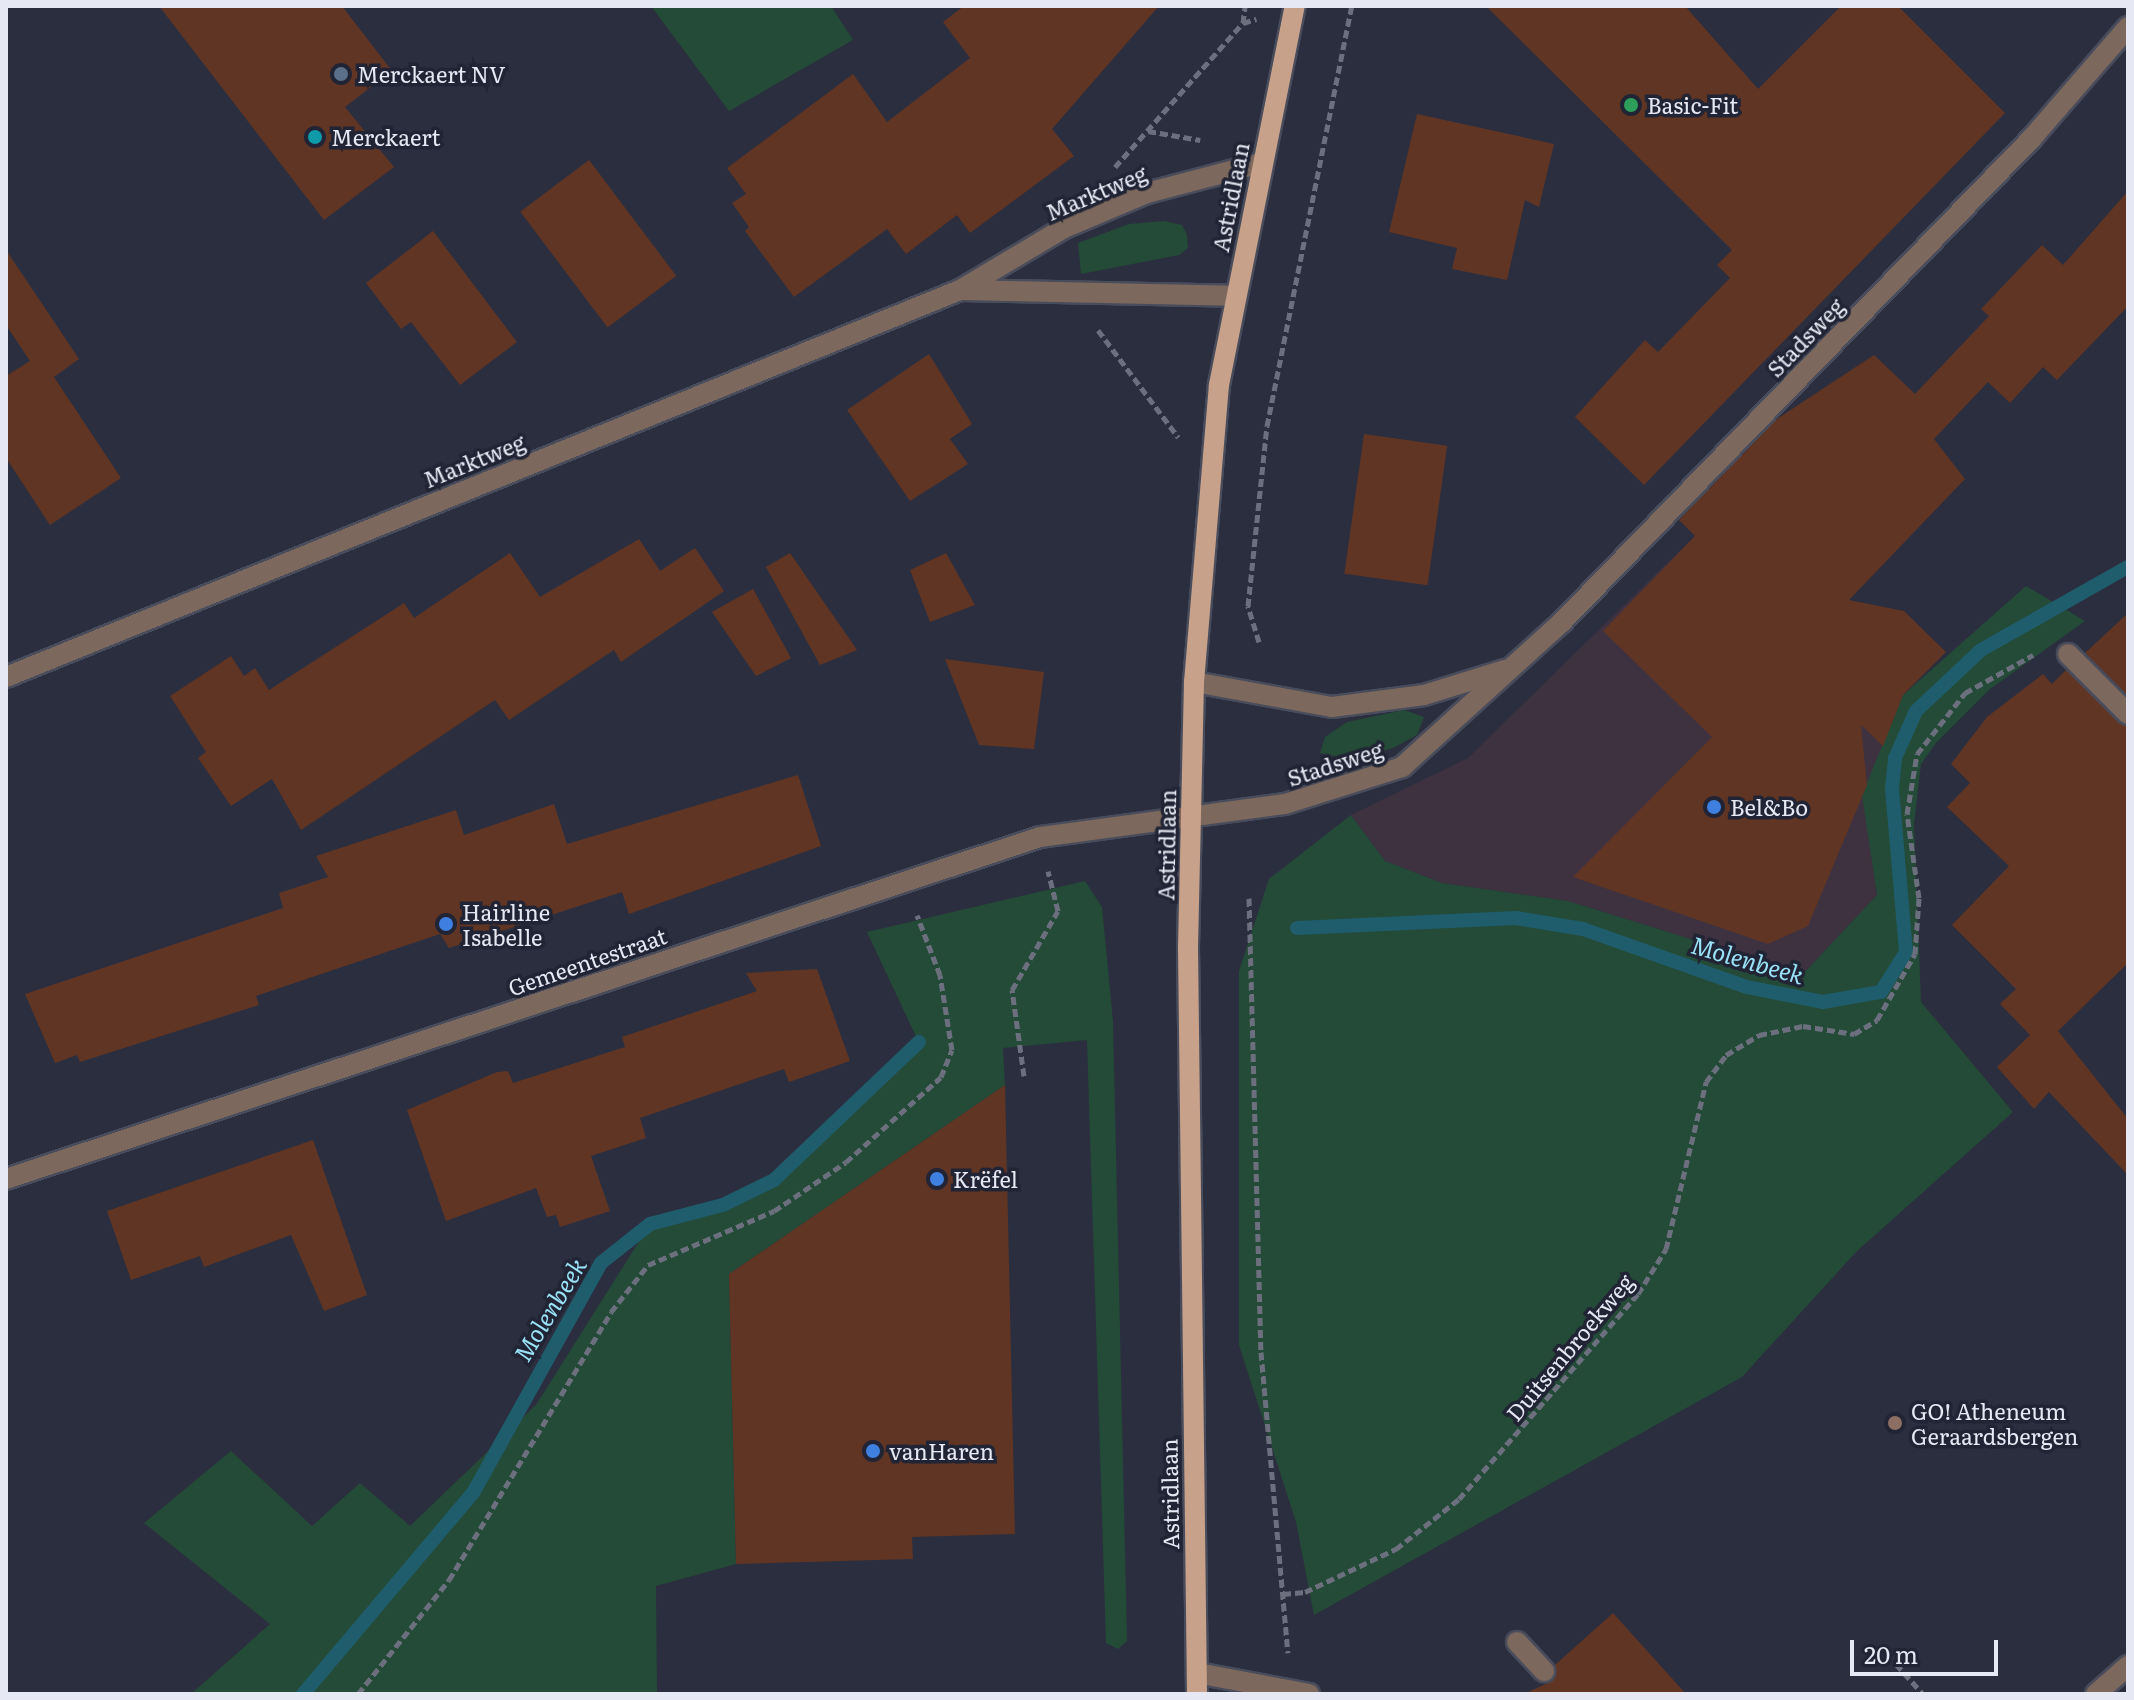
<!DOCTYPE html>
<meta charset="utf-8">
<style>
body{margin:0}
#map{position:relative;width:2134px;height:1700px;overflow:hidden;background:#2b2e3e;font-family:Literata,serif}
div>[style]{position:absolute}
.commercial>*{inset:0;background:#3e3240}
.green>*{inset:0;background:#244b37}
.stream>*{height:14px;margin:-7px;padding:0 7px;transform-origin:7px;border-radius:7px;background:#1f5d6d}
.building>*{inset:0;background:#603524;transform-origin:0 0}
.path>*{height:5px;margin-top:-2.5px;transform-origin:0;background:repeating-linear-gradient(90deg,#6c6f7d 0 8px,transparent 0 12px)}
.roads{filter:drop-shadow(2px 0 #494c5b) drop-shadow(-2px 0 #494c5b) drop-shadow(0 2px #494c5b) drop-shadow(0 -2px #494c5b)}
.service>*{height:20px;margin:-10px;padding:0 10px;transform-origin:10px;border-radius:10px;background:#7c685d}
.minor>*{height:20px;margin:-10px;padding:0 10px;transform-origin:10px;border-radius:10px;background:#7c685d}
.tertiary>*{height:20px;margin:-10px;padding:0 10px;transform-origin:10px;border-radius:10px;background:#7c685d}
.primary>*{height:20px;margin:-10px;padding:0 10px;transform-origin:10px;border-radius:10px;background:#c8a18a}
.dots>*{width:22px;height:22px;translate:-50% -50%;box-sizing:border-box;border:4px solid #212434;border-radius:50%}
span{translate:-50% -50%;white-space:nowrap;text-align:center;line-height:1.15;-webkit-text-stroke:7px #212434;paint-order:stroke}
.poi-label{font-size:22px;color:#e6e8f3}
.left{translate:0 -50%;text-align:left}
.street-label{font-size:22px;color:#e6e8f3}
.water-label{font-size:24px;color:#9ae2f7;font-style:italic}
.frame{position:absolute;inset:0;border:8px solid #e6e8f3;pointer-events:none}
.scale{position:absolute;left:1850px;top:1640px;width:148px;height:36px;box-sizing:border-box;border:4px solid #e6e8f3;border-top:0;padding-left:10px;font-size:24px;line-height:28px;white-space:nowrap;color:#e6e8f3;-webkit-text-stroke:6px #212434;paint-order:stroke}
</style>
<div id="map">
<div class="commercial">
<i style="clip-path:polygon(1707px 524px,1903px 695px,1863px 796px,1877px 895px,1803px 974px,1568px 901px,1442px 883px,1385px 861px,1351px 815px,1468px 758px)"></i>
</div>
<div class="green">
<i style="clip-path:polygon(651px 6px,831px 6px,853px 40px,729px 111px)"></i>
<i style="clip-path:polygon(1164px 221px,1182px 225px,1187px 235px,1188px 248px,1179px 255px,1081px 274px,1078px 243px,1129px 224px)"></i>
<i style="clip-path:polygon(2026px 586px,2085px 621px,1990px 689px,1936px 743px,1921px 764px,1914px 824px,1921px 1002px,2013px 1112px,1856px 1252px,1742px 1377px,1314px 1615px,1296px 1522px,1239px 1345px,1239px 971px,1269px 879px,1351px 815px,1385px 861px,1442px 883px,1568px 901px,1803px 974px,1877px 895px,1862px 795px,1903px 695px)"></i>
<i style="clip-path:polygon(1404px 710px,1424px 717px,1417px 735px,1393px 748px,1352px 760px,1320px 753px,1325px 737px,1347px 722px)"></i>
<i style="clip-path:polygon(1085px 881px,1102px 907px,1113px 1021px,1127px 1641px,1118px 1649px,1106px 1643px,1087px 1040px,1003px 1048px,1005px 1085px,729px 1274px,736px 1564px,656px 1586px,657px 1694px,191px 1694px,270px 1624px,144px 1523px,231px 1451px,312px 1526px,360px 1483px,410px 1526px,536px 1405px,650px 1224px,723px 1205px,774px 1180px,919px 1043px,867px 932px)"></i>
</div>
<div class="stream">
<i style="left:1297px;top:928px;width:219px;rotate:-2.6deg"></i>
<i style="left:1516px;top:918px;width:68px;rotate:9.3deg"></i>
<i style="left:1583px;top:929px;width:174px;rotate:19.5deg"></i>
<i style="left:1747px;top:987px;width:77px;rotate:11.2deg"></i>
<i style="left:1823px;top:1002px;width:59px;rotate:-9.8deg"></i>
<i style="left:1881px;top:992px;width:47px;rotate:-58deg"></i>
<i style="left:1906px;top:952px;width:165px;rotate:-94.9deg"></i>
<i style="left:1892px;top:788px;width:30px;rotate:-84deg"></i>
<i style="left:1895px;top:758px;width:51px;rotate:-65.9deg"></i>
<i style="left:1916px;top:711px;width:89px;rotate:-43.2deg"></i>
<i style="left:1981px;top:650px;width:169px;rotate:-29.5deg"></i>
<i style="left:303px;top:1694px;width:263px;rotate:-49.8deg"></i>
<i style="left:473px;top:1493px;width:263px;rotate:-60.9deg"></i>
<i style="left:601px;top:1263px;width:63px;rotate:-38.5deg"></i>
<i style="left:650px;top:1224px;width:75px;rotate:-14.6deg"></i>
<i style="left:723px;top:1205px;width:57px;rotate:-26.1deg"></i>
<i style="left:774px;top:1180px;width:200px;rotate:-43.6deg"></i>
</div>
<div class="building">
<i style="clip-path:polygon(159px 6px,342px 6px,392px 71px,345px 107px,394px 167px,324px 220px)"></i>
<i style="clip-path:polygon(964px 6px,1159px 6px,1052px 129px,1074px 156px,970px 233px,957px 215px,906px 254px,887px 229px,794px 297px,745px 231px,749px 227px,732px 203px,746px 194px,727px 168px,853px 74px,887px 122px,970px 58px,943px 22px)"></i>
<i style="clip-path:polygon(1486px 6px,1685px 6px,1758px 89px,1841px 6px,1898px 6px,2005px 113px,1644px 485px,1575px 417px,1645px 340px,1658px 352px,1730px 278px,1717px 265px,1732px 250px)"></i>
<i style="clip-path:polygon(1417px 114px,1554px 144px,1539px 207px,1525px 200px,1507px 280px,1452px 269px,1457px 248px,1389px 232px)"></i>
<i style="left:589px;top:160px;width:145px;height:86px;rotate:53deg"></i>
<i style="clip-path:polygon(2128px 191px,2128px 306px,2057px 380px,2043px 367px,2010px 403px,1988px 382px,1934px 439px,1965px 479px,1849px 600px,1904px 611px,1946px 652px,1903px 695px,1883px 746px,1861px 725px,1867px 785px,1808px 926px,1768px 944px,1573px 877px,1712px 737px,1603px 631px,1695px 536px,1679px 520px,1777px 419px,1874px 355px,1915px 394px,1989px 316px,1981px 309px,2042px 245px,2063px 265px)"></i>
<i style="clip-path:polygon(433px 231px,517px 342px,460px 385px,411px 322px,401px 329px,366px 283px)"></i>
<i style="clip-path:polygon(6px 250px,79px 359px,54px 377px,121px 478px,50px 525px,6px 458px,6px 376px,30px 361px,6px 325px)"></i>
<i style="clip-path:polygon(929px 354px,972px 424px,950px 439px,968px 464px,910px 501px,847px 410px)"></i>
<i style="left:1364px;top:434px;width:84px;height:141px;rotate:8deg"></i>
<i style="clip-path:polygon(639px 539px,660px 571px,695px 548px,724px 591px,621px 662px,614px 650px,509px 720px,495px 700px,301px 830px,272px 779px,231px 806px,198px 758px,206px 752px,170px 696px,231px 656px,244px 676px,255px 668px,269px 690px,404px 603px,414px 618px,510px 553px,540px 597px)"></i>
<i style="clip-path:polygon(790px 553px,857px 650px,820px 665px,766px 567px)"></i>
<i style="clip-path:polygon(946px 553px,975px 605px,930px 622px,910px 570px)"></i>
<i style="clip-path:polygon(753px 589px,791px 658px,756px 676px,712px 612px)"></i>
<i style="clip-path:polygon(2128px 613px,2128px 696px,2085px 653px)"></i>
<i style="clip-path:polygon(945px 659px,1044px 672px,1034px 749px,979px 745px)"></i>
<i style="clip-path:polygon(2066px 670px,2128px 727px,2128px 963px,2058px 1031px,2128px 1119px,2128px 1175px,2049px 1092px,2034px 1109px,1997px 1067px,2030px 1035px,2000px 1004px,2016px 989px,1952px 925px,2009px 866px,1947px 807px,1970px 783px,1951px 764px,1987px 717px,2043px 674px,2052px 684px)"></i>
<i style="clip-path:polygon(798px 775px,821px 846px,629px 914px,622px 892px,449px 948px,440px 934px,256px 996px,259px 1005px,80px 1062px,77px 1055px,55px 1063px,25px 994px,283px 908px,279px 893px,328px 877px,316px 856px,456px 810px,464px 835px,554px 804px,567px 844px)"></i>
<i style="clip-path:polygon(817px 969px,850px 1061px,789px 1082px,784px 1069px,640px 1118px,646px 1138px,591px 1156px,610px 1211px,560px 1227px,556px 1215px,547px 1217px,536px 1188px,446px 1221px,407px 1110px,497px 1072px,508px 1071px,513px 1083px,625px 1047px,622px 1037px,757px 991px,746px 973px)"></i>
<i style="clip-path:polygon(1005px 1085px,1015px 1534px,912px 1537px,913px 1559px,736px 1564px,729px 1274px)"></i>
<i style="clip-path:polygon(313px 1140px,367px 1295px,324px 1311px,291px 1235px,204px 1267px,200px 1256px,131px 1280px,107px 1211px)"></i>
<i style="clip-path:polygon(1613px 1613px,1686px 1694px,1524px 1694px,1552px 1681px,1555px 1665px)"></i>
</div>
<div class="path">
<i style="left:1243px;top:23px;width:17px;rotate:-83deg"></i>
<i style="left:1148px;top:131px;width:53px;rotate:9.8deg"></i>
<i style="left:1115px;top:167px;width:193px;rotate:-48.4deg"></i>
<i style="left:1243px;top:23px;width:14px;rotate:-17deg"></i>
<i style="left:1098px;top:330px;width:134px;rotate:53.2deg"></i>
<i style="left:1259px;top:642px;width:38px;rotate:-107deg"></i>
<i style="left:1248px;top:606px;width:181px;rotate:-84deg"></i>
<i style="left:1267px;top:426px;width:429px;rotate:-78.6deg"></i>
<i style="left:1249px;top:898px;width:454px;rotate:88.5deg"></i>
<i style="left:1261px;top:1352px;width:302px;rotate:84.9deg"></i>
<i style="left:1024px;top:1076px;width:87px;rotate:-97.9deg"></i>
<i style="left:1012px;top:990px;width:91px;rotate:-59.8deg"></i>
<i style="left:1058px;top:911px;width:41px;rotate:-104deg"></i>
<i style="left:1283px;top:1594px;width:22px;rotate:-5deg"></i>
<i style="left:1305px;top:1592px;width:101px;rotate:-25.3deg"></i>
<i style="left:1396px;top:1549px;width:80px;rotate:-38.4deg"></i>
<i style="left:1459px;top:1499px;width:272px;rotate:-48.9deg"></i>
<i style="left:1638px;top:1294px;width:53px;rotate:-58.1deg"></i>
<i style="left:1666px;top:1249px;width:172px;rotate:-76.5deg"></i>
<i style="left:1706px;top:1082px;width:34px;rotate:-53deg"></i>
<i style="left:1726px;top:1055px;width:39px;rotate:-31deg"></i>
<i style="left:1759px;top:1035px;width:45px;rotate:-11.6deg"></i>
<i style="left:1803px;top:1026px;width:52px;rotate:8.9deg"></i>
<i style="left:1854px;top:1034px;width:27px;rotate:-31deg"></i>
<i style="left:1877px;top:1020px;width:76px;rotate:-60.1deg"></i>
<i style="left:1915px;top:954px;width:56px;rotate:-85.9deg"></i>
<i style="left:1919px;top:898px;width:85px;rotate:-98.1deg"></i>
<i style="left:1907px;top:814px;width:61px;rotate:-80.5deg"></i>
<i style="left:1917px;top:754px;width:78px;rotate:-51.8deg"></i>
<i style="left:1965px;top:693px;width:78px;rotate:-29.2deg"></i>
<i style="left:1896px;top:1664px;width:40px;rotate:48deg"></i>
<i style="left:358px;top:1694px;width:146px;rotate:-51.4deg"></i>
<i style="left:449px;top:1580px;width:313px;rotate:-58.8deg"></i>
<i style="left:611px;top:1312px;width:60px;rotate:-51.8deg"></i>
<i style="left:648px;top:1265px;width:137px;rotate:-23.2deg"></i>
<i style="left:774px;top:1211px;width:87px;rotate:-34.2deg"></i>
<i style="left:846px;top:1162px;width:127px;rotate:-41.8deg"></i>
<i style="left:941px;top:1077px;width:29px;rotate:-68deg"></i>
<i style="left:952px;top:1050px;width:76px;rotate:-99.1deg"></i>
<i style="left:940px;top:975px;width:64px;rotate:-111deg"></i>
</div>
<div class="roads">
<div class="service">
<i style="left:1517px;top:1642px;width:40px;rotate:47deg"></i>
<i style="left:1197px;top:1673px;width:114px;rotate:10.6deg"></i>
<i style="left:2096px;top:1694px;width:43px;rotate:-41.2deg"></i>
</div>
<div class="minor">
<i style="left:2068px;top:654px;width:85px;rotate:45deg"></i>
<i style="left:1194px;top:682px;width:140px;rotate:10.3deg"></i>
<i style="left:1332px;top:707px;width:93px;rotate:-7.4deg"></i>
<i style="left:1424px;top:695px;width:85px;rotate:-17.2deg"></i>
<i style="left:6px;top:1179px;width:1089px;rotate:-18.3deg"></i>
<i style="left:1040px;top:837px;width:247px;rotate:-7.7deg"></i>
<i style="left:1285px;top:804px;width:123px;rotate:-17.5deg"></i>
<i style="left:1402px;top:767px;width:215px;rotate:-42.2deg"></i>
<i style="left:1561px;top:623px;width:676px;rotate:-45.84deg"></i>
<i style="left:2032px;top:138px;width:147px;rotate:-49.1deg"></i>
</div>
<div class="tertiary">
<i style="left:960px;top:290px;width:275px;rotate:1.2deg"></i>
<i style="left:6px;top:677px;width:1030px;rotate:-22.08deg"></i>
<i style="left:960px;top:290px;width:121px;rotate:-30.8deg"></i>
<i style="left:1064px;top:228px;width:90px;rotate:-22.9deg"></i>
<i style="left:1147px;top:193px;width:118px;rotate:-14.7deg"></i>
</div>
<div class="primary">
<i style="left:1197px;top:1694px;width:747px;rotate:-90.69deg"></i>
<i style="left:1188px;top:947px;width:265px;rotate:-88.7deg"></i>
<i style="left:1194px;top:682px;width:298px;rotate:-85.2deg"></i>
<i style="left:1219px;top:385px;width:387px;rotate:-78.7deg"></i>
</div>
</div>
<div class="dots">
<i style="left:341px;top:74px;background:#5c6f8a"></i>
<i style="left:1631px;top:105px;background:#2e9e5b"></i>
<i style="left:315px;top:137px;background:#0f9aa8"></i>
<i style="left:1714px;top:807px;background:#3f7fe0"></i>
<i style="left:446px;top:924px;background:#3f7fe0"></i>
<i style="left:937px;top:1179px;background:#3f7fe0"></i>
<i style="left:1895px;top:1423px;background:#8d6e63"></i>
<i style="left:873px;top:1451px;background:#3f7fe0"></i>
</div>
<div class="poi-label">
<span class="left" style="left:357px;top:74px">Merckaert NV</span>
<span class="left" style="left:1647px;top:105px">Basic-Fit</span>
<span class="left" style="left:331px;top:137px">Merckaert</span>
<span class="left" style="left:1730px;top:807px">Bel&amp;Bo</span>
<span class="left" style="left:462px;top:924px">Hairline<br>Isabelle</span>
<span class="left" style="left:953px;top:1179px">Krëfel</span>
<span class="left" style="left:1911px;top:1423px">GO! Atheneum<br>Geraardsbergen</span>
<span class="left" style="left:889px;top:1451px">vanHaren</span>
</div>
<div class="street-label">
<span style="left:1096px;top:192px;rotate:-23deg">Marktweg</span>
<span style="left:1230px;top:197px;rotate:-79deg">Astridlaan</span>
<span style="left:1805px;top:337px;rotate:-46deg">Stadsweg</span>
<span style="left:474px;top:460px;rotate:-22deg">Marktweg</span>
<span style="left:1335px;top:763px;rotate:-18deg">Stadsweg</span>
<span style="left:1166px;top:845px;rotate:-89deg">Astridlaan</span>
<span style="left:587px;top:961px;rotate:-19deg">Gemeentestraat</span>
<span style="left:1569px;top:1347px;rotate:-50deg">Duitsenbroekweg</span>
<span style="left:1169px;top:1494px;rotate:-91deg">Astridlaan</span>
</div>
<div class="water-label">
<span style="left:1748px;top:959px;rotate:16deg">Molenbeek</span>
<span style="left:549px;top:1309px;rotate:-59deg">Molenbeek</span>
</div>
<div class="frame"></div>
<div class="scale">20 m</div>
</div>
